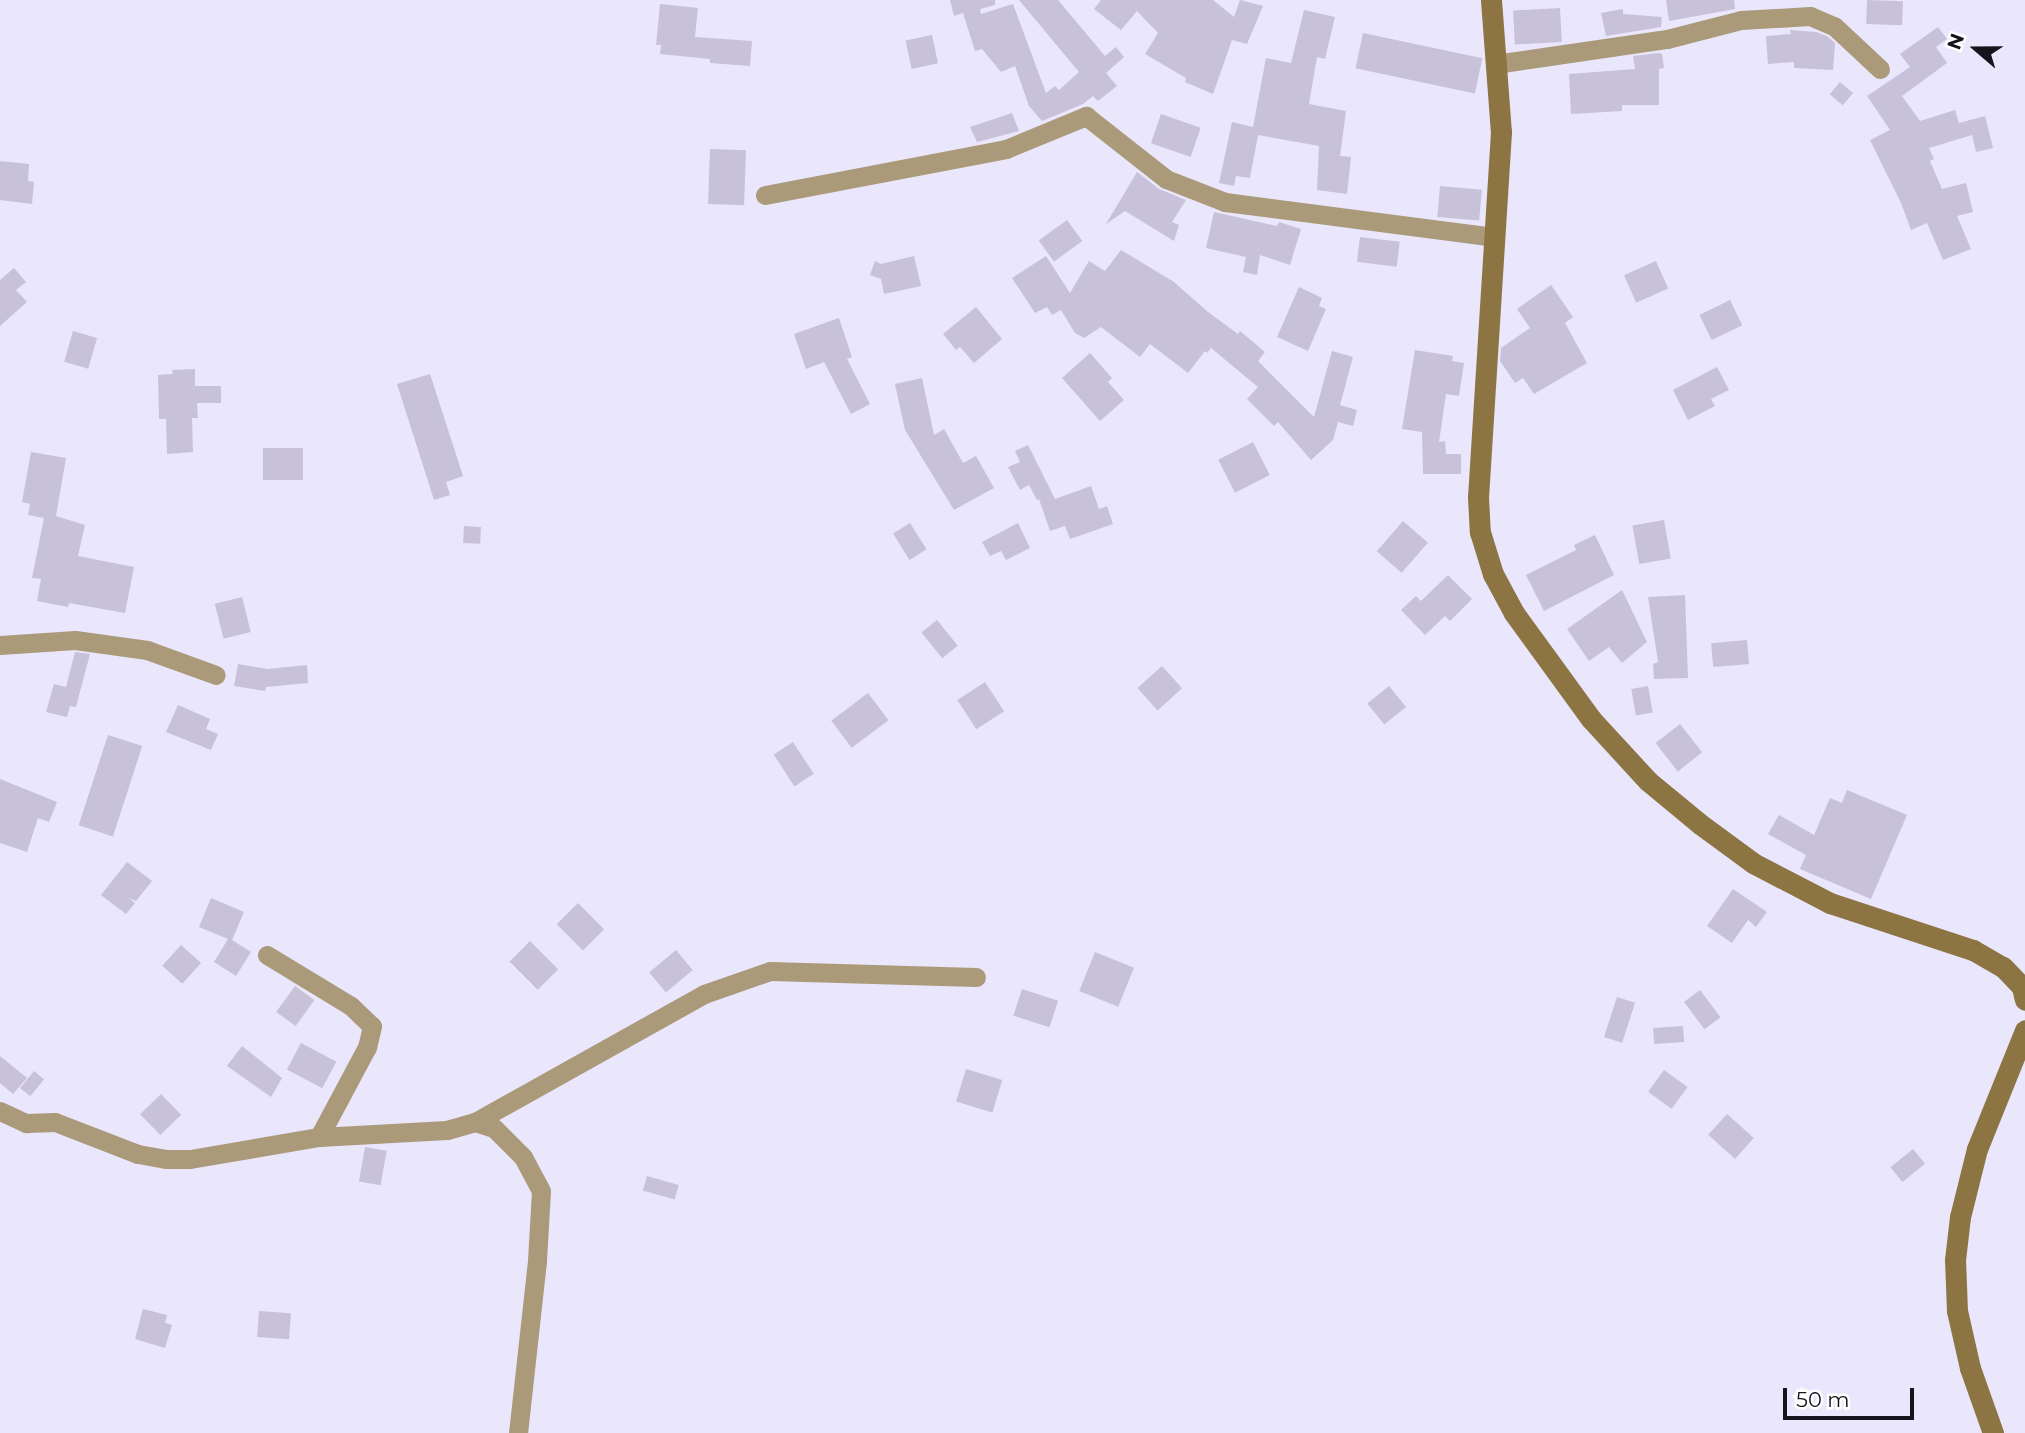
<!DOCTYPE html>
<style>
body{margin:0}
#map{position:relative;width:2025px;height:1433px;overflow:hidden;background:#eae6fb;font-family:Montserrat,sans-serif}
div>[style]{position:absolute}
.building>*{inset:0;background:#c8c1da;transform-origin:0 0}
.street>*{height:19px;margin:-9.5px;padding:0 9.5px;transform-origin:9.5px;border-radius:9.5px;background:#aa9a7a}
.secondary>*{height:21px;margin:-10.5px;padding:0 10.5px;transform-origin:10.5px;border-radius:10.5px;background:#8c7443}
span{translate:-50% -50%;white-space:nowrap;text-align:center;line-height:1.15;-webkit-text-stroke:5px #fff;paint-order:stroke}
.north{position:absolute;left:1941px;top:14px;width:70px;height:70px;-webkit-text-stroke:5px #fff;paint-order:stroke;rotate:290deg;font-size:19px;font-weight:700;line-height:28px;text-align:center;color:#15131c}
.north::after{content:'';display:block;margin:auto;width:24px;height:32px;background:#15131c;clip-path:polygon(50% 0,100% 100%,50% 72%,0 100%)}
.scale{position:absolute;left:1783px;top:1388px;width:131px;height:32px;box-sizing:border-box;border:4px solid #15131c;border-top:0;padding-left:9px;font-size:21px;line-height:24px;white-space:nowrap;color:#15131c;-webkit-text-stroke:5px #fff;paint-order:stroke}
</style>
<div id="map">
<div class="building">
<i style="clip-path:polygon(950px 0,995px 0,995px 5px,980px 9px,981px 14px,1013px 4px,1046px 93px,1055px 86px,1059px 90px,1079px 72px,1019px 0,1058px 0,1105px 56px,1116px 47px,1124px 57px,1106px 73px,1117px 86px,1098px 101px,1093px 96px,1083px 104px,1042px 121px,1029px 106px,1015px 66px,1001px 72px,982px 49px,975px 51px,963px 13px,954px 16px)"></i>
<i style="clip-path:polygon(1101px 0,1213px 0,1234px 17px,1240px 0,1263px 6px,1247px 44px,1232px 40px,1213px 94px,1185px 82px,1186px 78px,1145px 54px,1158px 33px,1137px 11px,1121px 30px,1094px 9px)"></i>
<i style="clip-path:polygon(1666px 0,1734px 0,1735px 9px,1669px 21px)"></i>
<i style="left:1867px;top:0;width:36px;height:24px;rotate:2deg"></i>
<i style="clip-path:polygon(660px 4px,698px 8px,695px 37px,752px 41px,750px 66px,710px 63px,710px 59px,660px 54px,661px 45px,656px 45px)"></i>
<i style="left:1560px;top:8px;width:34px;height:47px;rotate:87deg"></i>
<i style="clip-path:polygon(1623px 9px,1623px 14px,1662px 17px,1661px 27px,1606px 36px,1601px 13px)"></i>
<i style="clip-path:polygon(1304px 10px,1335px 17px,1325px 59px,1317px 57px,1309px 104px,1346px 111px,1340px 156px,1351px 157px,1347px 194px,1317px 190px,1319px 146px,1258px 135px,1250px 178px,1236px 176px,1234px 186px,1219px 183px,1232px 122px,1253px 127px,1266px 58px,1291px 63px)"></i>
<i style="clip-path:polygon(1938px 27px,1947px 39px,1936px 47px,1947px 63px,1902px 96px,1920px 121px,1955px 110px,1959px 123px,1985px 116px,1993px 148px,1976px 152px,1972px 135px,1929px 148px,1934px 159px,1930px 161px,1942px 189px,1966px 183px,1973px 212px,1957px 216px,1971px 249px,1943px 260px,1927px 223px,1911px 230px,1901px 203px,1870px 140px,1890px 130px,1867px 96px,1910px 67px,1900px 54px)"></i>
<i style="clip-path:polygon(1790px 30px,1816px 32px,1827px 36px,1835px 43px,1833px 70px,1794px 68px,1794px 62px,1768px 64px,1766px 36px,1791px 34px)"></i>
<i style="left:1363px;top:33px;width:122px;height:36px;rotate:12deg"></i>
<i style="left:932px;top:35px;width:29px;height:27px;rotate:78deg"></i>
<i style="clip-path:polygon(1659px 53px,1662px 54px,1664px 68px,1659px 69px,1659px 105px,1622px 105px,1622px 111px,1571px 114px,1569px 74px,1635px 69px,1633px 56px)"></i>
<i style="left:1840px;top:82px;width:17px;height:16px;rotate:40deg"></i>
<i style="clip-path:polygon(1012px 113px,1019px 131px,977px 142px,970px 127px)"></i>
<i style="left:1161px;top:114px;width:42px;height:31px;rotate:19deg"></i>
<i style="left:710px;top:149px;width:36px;height:55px;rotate:2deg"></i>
<i style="clip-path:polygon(0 161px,29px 164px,28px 181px,34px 182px,32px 204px,0 200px)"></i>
<i style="clip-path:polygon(1137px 172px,1159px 189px,1186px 200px,1172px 222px,1179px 225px,1174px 241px,1125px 211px,1106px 224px)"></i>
<i style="left:1440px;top:186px;width:42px;height:31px;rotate:5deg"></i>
<i style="clip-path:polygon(1214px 212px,1277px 226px,1279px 222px,1301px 229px,1290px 265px,1260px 255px,1257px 275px,1243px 272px,1246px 257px,1206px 248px)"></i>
<i style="left:1067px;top:220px;width:26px;height:35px;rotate:54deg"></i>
<i style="left:1360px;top:237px;width:40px;height:25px;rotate:7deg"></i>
<i style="clip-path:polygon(1121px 250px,1174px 282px,1208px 312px,1238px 334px,1240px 331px,1265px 352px,1258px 361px,1314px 417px,1332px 351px,1353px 357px,1340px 405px,1357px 410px,1353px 426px,1338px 422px,1333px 440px,1311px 460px,1278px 422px,1274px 426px,1247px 399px,1258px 387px,1211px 348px,1207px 353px,1205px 351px,1188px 373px,1150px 344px,1140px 357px,1101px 327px,1084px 338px,1075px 333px,1061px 310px,1052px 315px,1047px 307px,1035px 313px,1012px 278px,1046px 256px,1070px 293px,1089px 261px,1105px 271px)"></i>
<i style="clip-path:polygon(914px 256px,921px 286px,884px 294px,881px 279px,870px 275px,875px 261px,881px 264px)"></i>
<i style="left:1656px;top:261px;width:30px;height:35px;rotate:66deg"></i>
<i style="clip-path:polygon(14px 268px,26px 282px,16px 290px,27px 302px,0 326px,0 280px)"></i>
<i style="clip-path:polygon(1551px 285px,1573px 317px,1565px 323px,1587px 363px,1534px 394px,1523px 378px,1515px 383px,1500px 361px,1501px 348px,1530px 328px,1517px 309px)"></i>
<i style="clip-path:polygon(1299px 287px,1322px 298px,1319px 306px,1326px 309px,1308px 351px,1277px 337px)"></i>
<i style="left:1730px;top:300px;width:28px;height:34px;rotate:64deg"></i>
<i style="clip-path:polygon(976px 307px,1002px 339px,974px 363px,960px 347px,956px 350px,943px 334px)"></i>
<i style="clip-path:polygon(839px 318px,852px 357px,847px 359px,870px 404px,851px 414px,824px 362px,806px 369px,794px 334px)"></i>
<i style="left:73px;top:331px;width:25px;height:32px;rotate:16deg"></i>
<i style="clip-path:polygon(1415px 350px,1453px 356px,1452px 361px,1464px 363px,1459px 396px,1446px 394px,1439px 442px,1445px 441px,1446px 454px,1461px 454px,1461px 474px,1423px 474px,1422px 432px,1402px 429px)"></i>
<i style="clip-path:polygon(1090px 353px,1112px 378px,1108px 382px,1124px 400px,1100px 421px,1062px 378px)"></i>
<i style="clip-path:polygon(1717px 367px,1729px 390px,1711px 399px,1715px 406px,1688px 420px,1673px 390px)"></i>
<i style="clip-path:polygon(195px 369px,195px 386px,221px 386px,221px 403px,197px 403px,198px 418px,192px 418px,193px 452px,167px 454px,166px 419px,159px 419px,158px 375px,173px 374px,172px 370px)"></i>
<i style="clip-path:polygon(430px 374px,463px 476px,446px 482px,450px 495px,434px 500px,397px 384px)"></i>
<i style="clip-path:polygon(922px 378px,934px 435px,944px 429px,963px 463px,976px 456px,994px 488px,954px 510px,905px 430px,895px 384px)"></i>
<i style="left:1253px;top:442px;width:37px;height:39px;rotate:63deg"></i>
<i style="clip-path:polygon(1028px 445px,1055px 499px,1091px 486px,1099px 509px,1107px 506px,1113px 524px,1070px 539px,1065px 526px,1050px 531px,1039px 499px,1037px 500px,1029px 485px,1020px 490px,1008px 467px,1020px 462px,1015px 451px)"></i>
<i style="left:263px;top:448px;width:40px;height:32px"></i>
<i style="clip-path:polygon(31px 452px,66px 458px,56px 516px,85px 525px,78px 556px,134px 567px,125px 613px,69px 603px,68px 607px,37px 601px,41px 579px,32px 578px,44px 518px,28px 515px,30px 504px,22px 502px)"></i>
<i style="left:1664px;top:520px;width:39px;height:32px;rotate:80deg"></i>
<i style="left:1403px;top:521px;width:33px;height:40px;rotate:41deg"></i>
<i style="left:910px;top:523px;width:31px;height:20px;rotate:58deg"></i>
<i style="clip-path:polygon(1018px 523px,1030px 548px,1006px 560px,1001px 551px,990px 556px,982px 542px)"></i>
<i style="left:464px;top:526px;width:17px;height:17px;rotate:3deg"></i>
<i style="clip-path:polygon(1595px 535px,1614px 575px,1544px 611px,1526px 575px,1576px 550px,1574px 545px)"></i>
<i style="clip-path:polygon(1448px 575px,1472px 599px,1450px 621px,1445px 616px,1425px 635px,1401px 610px,1416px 596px,1421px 601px)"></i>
<i style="clip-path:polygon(1622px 590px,1647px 642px,1622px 663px,1609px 647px,1589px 661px,1567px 629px)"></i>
<i style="clip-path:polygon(1685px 595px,1688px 678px,1654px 679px,1653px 664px,1658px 662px,1648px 597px)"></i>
<i style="left:242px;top:597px;width:36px;height:28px;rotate:76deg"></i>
<i style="left:937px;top:620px;width:33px;height:20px;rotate:51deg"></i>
<i style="left:1747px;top:640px;width:24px;height:36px;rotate:85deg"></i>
<i style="clip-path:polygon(75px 652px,90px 654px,76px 707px,70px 706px,67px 717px,46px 712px,54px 684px,66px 687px)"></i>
<i style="clip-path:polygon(238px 664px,268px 669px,307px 665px,308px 683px,266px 687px,265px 691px,234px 686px)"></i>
<i style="left:1162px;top:666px;width:30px;height:33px;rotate:48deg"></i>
<i style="left:985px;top:682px;width:35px;height:33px;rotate:57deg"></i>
<i style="left:1389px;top:686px;width:27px;height:28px;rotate:51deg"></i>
<i style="left:1648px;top:686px;width:27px;height:17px;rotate:80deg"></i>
<i style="left:868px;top:693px;width:34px;height:46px;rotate:53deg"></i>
<i style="clip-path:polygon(178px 705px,210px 719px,206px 729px,218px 734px,211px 750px,166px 732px)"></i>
<i style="left:1680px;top:724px;width:36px;height:31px;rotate:52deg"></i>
<i style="left:108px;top:735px;width:36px;height:95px;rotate:18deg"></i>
<i style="left:793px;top:742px;width:38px;height:23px;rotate:57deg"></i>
<i style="clip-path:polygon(0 779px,57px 802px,49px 822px,38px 818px,27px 852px,0 843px)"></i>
<i style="clip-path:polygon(1847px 790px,1907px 815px,1871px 899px,1800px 869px,1806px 855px,1768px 834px,1779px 815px,1814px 835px,1830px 798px,1842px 803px)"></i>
<i style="clip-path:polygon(127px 862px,152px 881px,136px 901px,129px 898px,135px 903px,126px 914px,101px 895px)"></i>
<i style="clip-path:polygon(1733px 889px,1767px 912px,1756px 927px,1748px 920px,1732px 943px,1707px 926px)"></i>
<i style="clip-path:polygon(211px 898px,244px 912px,232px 940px,251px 952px,236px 976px,214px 962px,228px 939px,199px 927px)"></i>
<i style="left:578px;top:903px;width:37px;height:30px;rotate:45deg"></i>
<i style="left:530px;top:941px;width:40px;height:29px;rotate:45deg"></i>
<i style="left:181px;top:945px;width:27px;height:28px;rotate:42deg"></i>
<i style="left:676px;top:950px;width:26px;height:35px;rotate:50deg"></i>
<i style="left:1095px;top:952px;width:42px;height:42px;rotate:22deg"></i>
<i style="left:295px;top:986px;width:24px;height:32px;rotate:36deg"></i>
<i style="left:1022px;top:989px;width:38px;height:28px;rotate:18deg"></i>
<i style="left:1700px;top:990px;width:34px;height:20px;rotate:53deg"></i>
<i style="left:1617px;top:997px;width:19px;height:42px;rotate:18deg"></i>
<i style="left:1683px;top:1026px;width:16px;height:30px;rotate:86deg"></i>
<i style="left:301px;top:1043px;width:40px;height:30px;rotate:28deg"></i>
<i style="clip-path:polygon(242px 1046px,282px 1078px,271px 1097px,227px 1066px)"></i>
<i style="clip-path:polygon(0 1056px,27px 1078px,13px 1094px,0 1083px)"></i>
<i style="left:966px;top:1069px;width:38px;height:34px;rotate:17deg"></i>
<i style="left:1664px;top:1070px;width:29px;height:27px;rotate:36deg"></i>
<i style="left:34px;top:1071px;width:13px;height:22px;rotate:39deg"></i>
<i style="left:161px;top:1094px;width:29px;height:29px;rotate:46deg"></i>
<i style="left:1727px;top:1114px;width:36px;height:28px;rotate:42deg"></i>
<i style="left:365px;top:1147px;width:22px;height:35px;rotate:10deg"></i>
<i style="left:1913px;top:1149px;width:19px;height:29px;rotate:51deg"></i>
<i style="left:647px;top:1176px;width:33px;height:15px;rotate:16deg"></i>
<i style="clip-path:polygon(143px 1309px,167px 1315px,165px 1323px,172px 1325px,165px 1348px,135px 1339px)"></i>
<i style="left:259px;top:1311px;width:32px;height:26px;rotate:4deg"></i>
</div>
<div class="street">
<i style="left:1495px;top:64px;width:174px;rotate:-8.3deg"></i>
<i style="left:1667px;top:39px;width:76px;rotate:-14.4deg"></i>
<i style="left:1741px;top:20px;width:69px;rotate:-3.3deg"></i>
<i style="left:1810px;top:16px;width:26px;rotate:23deg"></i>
<i style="left:1834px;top:26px;width:63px;rotate:43.1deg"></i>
<i style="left:765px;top:195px;width:245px;rotate:-10.8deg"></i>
<i style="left:1006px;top:149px;width:87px;rotate:-22.4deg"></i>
<i style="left:1086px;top:116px;width:102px;rotate:38.2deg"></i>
<i style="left:1166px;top:179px;width:63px;rotate:21.3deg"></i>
<i style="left:1225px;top:202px;width:271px;rotate:7.4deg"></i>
<i style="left:0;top:645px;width:75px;rotate:-3.8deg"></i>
<i style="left:75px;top:640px;width:73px;rotate:7.9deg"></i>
<i style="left:147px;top:650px;width:73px;rotate:19.9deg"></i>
<i style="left:267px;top:955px;width:98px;rotate:31.3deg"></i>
<i style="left:351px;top:1006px;width:29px;rotate:44deg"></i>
<i style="left:372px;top:1026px;width:22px;rotate:103deg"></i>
<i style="left:367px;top:1047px;width:102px;rotate:118.1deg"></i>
<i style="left:0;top:1111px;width:29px;rotate:25deg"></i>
<i style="left:26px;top:1123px;width:29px;rotate:-2deg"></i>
<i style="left:55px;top:1122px;width:89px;rotate:21.1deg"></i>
<i style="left:138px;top:1154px;width:29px;rotate:10deg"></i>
<i style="left:167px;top:1159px;width:23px"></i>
<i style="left:190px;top:1159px;width:131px;rotate:-9.7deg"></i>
<i style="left:319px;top:1137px;width:128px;rotate:-3.1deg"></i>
<i style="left:447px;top:1130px;width:29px;rotate:-16deg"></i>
<i style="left:475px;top:1122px;width:20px;rotate:18deg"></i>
<i style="left:494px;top:1128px;width:41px;rotate:45deg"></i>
<i style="left:523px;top:1157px;width:38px;rotate:62deg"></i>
<i style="left:541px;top:1191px;width:70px;rotate:93.3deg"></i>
<i style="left:537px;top:1261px;width:173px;rotate:96.3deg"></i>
<i style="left:475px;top:1122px;width:262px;rotate:-29.2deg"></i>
<i style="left:704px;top:994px;width:70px;rotate:-19.2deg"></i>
<i style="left:770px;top:971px;width:206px;rotate:1.7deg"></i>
</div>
<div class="secondary">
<i style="left:1491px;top:0;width:132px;rotate:85.7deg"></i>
<i style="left:1501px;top:132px;width:366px;rotate:93.6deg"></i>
<i style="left:1478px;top:497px;width:35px;rotate:87deg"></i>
<i style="left:1480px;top:532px;width:44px;rotate:72.8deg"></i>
<i style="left:1493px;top:574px;width:44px;rotate:61.7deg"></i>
<i style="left:1514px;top:613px;width:131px;rotate:54deg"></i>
<i style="left:1591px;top:719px;width:84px;rotate:47.4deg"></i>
<i style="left:1648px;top:781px;width:67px;rotate:39.6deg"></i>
<i style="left:1700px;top:824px;width:66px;rotate:36.3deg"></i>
<i style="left:1753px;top:863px;width:87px;rotate:27.5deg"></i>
<i style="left:1830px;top:903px;width:151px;rotate:18.2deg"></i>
<i style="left:1973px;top:950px;width:34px;rotate:30deg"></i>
<i style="left:2003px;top:967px;width:28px;rotate:46deg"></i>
<i style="left:2022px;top:987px;width:13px;rotate:77deg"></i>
<i style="left:1993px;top:1433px;width:69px;rotate:-109.5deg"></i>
<i style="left:1970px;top:1368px;width:58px;rotate:-102.8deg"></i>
<i style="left:1957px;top:1311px;width:51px;rotate:-92.2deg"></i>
<i style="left:1955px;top:1260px;width:43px;rotate:-83.4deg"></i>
<i style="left:1960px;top:1217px;width:70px;rotate:-76deg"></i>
<i style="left:1977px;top:1149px;width:128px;rotate:-68deg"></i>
</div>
<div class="north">N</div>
<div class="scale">50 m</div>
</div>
